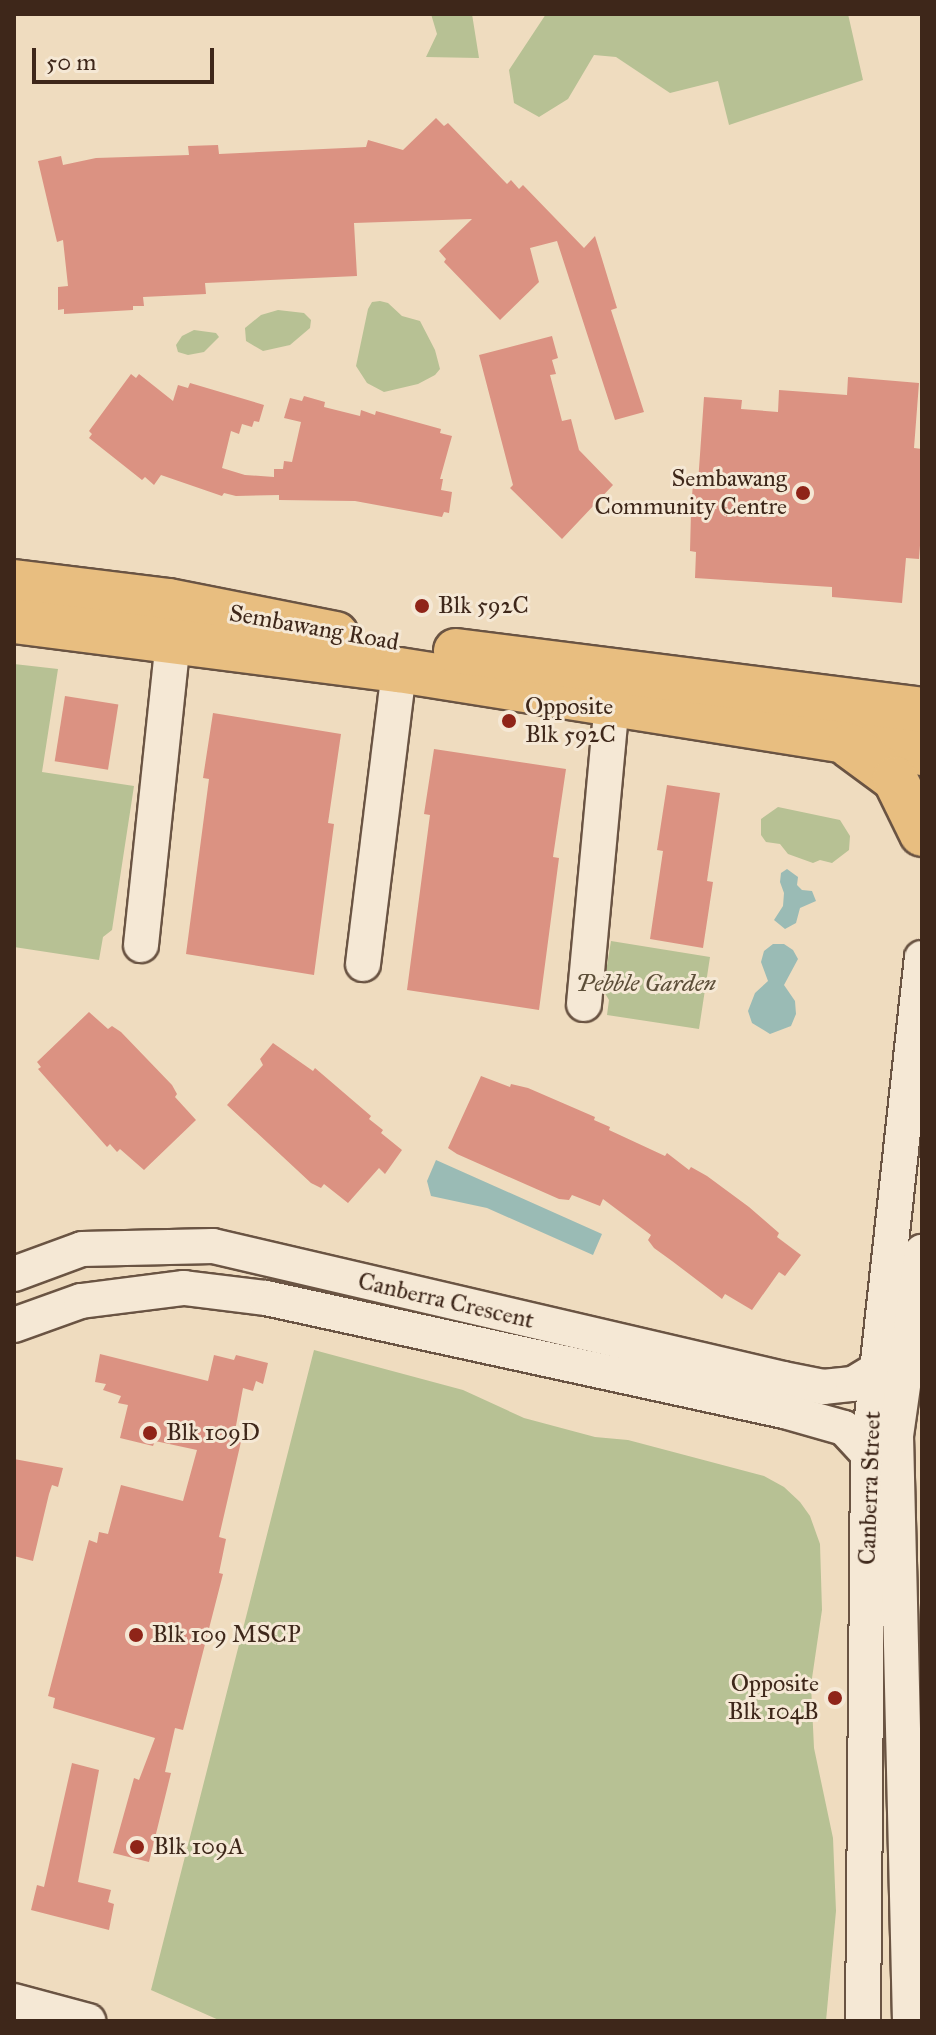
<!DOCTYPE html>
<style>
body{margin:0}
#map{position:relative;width:936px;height:2035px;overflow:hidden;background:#efdcbf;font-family:"IM FELL Great Primer",serif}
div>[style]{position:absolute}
.green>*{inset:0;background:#b7c194}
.water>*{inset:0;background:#9abbb5}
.building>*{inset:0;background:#db9282;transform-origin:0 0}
.roads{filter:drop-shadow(2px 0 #6a5443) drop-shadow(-2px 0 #6a5443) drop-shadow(0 2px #6a5443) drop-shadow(0 -2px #6a5443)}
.minor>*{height:34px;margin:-17px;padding:0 17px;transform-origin:17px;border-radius:17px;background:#f5e8d5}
.major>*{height:44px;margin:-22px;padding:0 22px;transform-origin:22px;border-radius:22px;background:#e8be80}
.dots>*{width:22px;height:22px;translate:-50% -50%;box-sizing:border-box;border:4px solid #f5e8d5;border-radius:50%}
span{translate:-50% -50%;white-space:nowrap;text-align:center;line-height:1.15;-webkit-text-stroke:6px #f5e8d5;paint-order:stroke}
.poi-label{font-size:24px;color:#3e271a}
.right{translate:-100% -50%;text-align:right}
.left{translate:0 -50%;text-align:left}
.street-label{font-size:24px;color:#3e271a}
.park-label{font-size:24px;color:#5c4e38;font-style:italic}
.frame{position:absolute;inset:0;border:16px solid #3e271a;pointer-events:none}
.scale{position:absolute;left:32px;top:48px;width:182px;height:36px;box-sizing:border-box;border:4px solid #3e271a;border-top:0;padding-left:10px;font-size:24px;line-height:28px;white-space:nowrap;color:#3e271a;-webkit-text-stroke:6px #f5e8d5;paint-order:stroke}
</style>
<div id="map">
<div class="green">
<i style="clip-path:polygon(431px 14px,472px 14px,479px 58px,426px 57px,437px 34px)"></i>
<i style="clip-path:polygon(546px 14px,848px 14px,863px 80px,729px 125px,718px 81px,670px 93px,616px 57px,594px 55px,568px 99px,539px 117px,514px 103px,509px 70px)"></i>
<i style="clip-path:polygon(380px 301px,388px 303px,402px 316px,420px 321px,435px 350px,440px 369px,435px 375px,418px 384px,384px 392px,367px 383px,356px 366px,368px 309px,372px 302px)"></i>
<i style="clip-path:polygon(278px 310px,304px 313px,311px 320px,310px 328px,290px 345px,263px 351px,246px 341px,245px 328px,261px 315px)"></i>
<i style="clip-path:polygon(194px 330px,216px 333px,219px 337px,204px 352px,188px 355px,178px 352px,176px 345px,182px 336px)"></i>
<i style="clip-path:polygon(14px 664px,58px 669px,42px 772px,134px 786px,112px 930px,103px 937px,99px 960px,14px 947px)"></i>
<i style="clip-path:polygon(778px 807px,840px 820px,850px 836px,849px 850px,832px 863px,820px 860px,813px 863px,788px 854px,780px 844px,766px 842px,761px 835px,761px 819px)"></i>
<i style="clip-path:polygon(611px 941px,710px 957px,699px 1029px,607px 1015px,609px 1000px,603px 990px)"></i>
<i style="clip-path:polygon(314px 1350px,463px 1390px,524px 1418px,595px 1437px,628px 1440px,764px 1476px,784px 1487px,800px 1502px,810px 1516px,820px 1544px,822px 1610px,811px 1685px,814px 1748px,833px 1838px,836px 1911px,826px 2021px,221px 2021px,151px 1990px)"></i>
</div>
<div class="water">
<i style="clip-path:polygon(787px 869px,798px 877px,797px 885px,802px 890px,812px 891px,816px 901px,800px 908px,796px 923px,785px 929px,774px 920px,783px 906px,784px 893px,780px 882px,781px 873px)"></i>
<i style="clip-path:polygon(773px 944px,784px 944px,793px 950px,798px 959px,784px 985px,795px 1001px,796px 1014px,791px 1026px,770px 1034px,752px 1023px,748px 1011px,755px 993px,768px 981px,761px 962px,764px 951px)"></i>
<i style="clip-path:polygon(436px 1160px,602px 1234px,593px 1255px,487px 1208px,431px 1196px,427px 1181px)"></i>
</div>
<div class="building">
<i style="clip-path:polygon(436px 118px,444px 126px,448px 123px,507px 184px,511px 180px,519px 189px,523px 185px,584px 248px,595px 236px,617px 308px,611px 310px,644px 412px,615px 420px,557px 241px,530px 248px,539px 282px,500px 320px,444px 262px,446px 259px,439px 251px,472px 219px,354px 223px,357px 276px,205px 283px,206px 294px,143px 297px,144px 306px,133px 306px,133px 310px,64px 314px,64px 309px,58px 310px,58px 287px,68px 286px,63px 240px,57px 242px,38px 161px,61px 156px,63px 165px,96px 158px,189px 155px,188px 146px,218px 145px,219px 154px,366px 147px,368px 140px,403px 150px)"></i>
<i style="clip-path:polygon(552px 336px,558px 358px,552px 360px,556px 374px,550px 375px,562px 421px,571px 419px,579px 450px,613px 485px,562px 539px,510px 488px,513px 485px,479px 355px)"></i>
<i style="clip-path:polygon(131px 374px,136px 378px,139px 374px,173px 401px,178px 385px,188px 388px,190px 383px,264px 405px,259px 422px,254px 421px,252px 427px,242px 424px,239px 434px,231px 431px,222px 468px,245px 475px,274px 477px,274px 469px,283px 469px,284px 461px,292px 462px,301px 422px,284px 418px,290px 398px,302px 401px,304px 396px,325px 402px,324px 407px,360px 416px,361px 410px,375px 415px,376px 411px,441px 429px,440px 433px,452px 436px,440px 479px,443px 479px,441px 490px,452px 492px,449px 513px,444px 512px,442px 517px,355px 501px,279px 500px,279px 495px,236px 496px,224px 493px,222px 496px,161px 475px,154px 485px,145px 477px,142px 480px,89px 438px,92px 434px,89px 431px)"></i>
<i style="clip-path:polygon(848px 377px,919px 383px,914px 448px,922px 449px,922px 518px,919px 559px,906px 558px,902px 603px,832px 597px,832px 587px,695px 578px,696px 552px,690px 551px,691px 512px,693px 482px,698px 483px,704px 397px,742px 400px,741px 409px,778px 412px,779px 390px,847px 395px)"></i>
<i style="left:65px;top:696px;width:54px;height:66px;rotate:9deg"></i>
<i style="clip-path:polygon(213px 713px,341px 734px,328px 823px,334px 824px,314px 975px,186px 954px,209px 779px,203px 778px)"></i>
<i style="clip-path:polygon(434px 749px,566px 769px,553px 857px,559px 858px,539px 1010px,407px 990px,430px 815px,424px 814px)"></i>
<i style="clip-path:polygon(667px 785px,720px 793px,707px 881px,713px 882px,703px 948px,650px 939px,663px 851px,657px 850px)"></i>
<i style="clip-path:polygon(89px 1012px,108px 1029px,112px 1026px,121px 1032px,172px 1085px,177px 1094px,175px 1097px,196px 1120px,144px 1170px,120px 1149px,117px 1152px,110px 1144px,107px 1147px,38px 1069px,41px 1067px,37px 1062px)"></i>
<i style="clip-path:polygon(273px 1043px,313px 1071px,315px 1068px,371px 1116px,369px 1119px,383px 1130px,381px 1133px,402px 1150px,385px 1174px,379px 1168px,348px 1203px,324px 1184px,321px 1188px,311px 1183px,227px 1105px,263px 1065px,260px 1059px)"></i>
<i style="clip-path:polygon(481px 1076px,510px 1087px,511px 1084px,528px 1088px,595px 1117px,594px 1120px,610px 1127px,609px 1130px,665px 1156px,667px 1153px,689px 1170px,691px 1167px,707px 1176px,749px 1207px,779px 1233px,777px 1237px,801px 1255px,785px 1276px,779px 1272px,752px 1310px,725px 1294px,722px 1299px,672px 1261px,654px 1248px,648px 1240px,651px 1235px,603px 1199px,600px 1206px,572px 1195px,569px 1200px,559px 1199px,457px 1154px,448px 1148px)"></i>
<i style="clip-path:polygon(100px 1354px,208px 1381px,214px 1355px,234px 1360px,236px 1355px,268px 1363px,263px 1384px,256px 1381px,253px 1391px,243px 1388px,235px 1431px,243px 1433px,219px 1537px,226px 1539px,219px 1573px,223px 1574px,183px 1730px,175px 1728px,165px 1772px,171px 1773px,149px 1862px,113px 1853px,134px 1778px,139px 1780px,155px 1738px,53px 1708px,55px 1698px,48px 1696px,89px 1540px,97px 1543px,99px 1532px,108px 1534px,121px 1485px,183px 1501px,197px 1450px,155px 1441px,153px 1446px,120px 1438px,128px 1405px,118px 1403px,121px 1396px,103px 1390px,106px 1384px,95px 1382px)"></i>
<i style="clip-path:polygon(14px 1459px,63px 1468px,58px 1487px,52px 1485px,49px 1494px,33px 1561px,14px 1556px)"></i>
<i style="clip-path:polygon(72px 1763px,99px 1770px,78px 1882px,111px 1890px,108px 1902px,114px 1904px,109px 1930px,31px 1910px,37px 1885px,44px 1887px)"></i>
</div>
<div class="roads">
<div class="minor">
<i style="left:141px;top:945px;width:306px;rotate:-84deg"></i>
<i style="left:363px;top:964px;width:296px;rotate:-83deg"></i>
<i style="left:584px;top:1004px;width:323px;rotate:-84.7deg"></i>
<i style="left:14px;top:1274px;width:72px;rotate:-20.2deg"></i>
<i style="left:82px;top:1249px;width:131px;rotate:-1.3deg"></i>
<i style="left:213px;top:1246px;width:585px;rotate:13.13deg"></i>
<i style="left:783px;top:1379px;width:41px;rotate:11.3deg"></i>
<i style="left:823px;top:1387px;width:30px;rotate:-6deg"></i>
<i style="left:853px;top:1384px;width:26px;rotate:-31deg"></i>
<i style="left:14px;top:1325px;width:71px;rotate:-19.7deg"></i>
<i style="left:81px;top:1301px;width:104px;rotate:-7.2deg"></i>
<i style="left:184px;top:1288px;width:83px;rotate:7deg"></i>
<i style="left:266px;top:1298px;width:530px;rotate:12.31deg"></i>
<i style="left:784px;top:1411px;width:62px;rotate:15.8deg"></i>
<i style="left:844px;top:1428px;width:35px;rotate:47deg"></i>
<i style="left:14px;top:2001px;width:77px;rotate:15.1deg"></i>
<i style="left:863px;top:2021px;width:567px;rotate:-89.49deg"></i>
<i style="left:868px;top:1454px;width:499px;rotate:-83.8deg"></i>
<i style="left:910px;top:2021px;width:585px;rotate:-91.37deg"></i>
<i style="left:896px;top:1436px;width:186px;rotate:-82deg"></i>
</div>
<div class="major">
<i style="left:14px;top:582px;width:156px;rotate:7deg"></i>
<i style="left:169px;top:601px;width:170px;rotate:11.2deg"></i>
<i style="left:14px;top:621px;width:388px;rotate:7.3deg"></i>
<i style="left:399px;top:670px;width:530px;rotate:9.02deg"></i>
<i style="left:456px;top:651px;width:470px;rotate:7.2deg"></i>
<i style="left:850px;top:746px;width:56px;rotate:36.3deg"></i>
<i style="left:895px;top:779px;width:61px;rotate:63.9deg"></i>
</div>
</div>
<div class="dots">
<i style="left:803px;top:493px;background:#8f2418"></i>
<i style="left:422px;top:606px;background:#8f2418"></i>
<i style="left:509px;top:721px;background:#8f2418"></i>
<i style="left:150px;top:1433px;background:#8f2418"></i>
<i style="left:136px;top:1635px;background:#8f2418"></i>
<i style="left:835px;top:1698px;background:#8f2418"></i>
<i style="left:137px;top:1847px;background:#8f2418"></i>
</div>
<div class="poi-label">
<span class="right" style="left:787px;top:493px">Sembawang<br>Community Centre</span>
<span class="left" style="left:438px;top:606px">Blk 592C</span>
<span class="left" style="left:525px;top:721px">Opposite<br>Blk 592C</span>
<span class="left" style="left:166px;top:1433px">Blk 109D</span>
<span class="left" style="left:152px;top:1635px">Blk 109 MSCP</span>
<span class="right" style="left:819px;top:1698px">Opposite<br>Blk 104B</span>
<span class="left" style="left:153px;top:1847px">Blk 109A</span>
</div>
<div class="street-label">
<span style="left:314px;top:628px;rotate:10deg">Sembawang Road</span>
<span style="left:446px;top:1301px;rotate:13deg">Canberra Crescent</span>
<span style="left:870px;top:1488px;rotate:-88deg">Canberra Street</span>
</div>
<div class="park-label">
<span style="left:646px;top:984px">Pebble Garden</span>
</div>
<div class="frame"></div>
<div class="scale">50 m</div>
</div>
